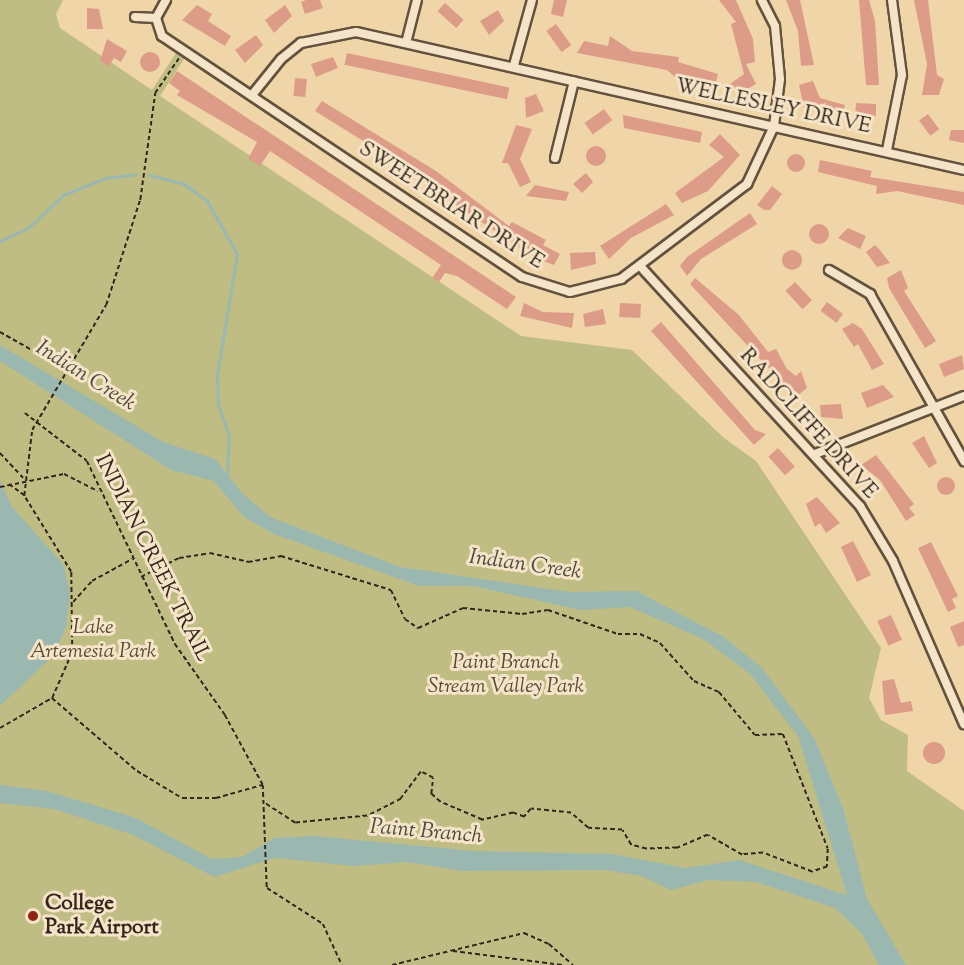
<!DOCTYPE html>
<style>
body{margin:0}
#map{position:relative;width:964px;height:965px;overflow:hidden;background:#f0d5a9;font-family:"Sorts Mill Goudy",serif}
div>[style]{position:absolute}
.green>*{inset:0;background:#bfbc84}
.water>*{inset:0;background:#9bb8b0}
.stream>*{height:3px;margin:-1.5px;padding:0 1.5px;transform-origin:1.5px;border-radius:1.5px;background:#9bb8b0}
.building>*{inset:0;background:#dd9c87;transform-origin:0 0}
.round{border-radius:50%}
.path>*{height:1.5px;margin-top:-0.75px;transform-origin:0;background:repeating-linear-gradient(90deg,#33261b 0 4.5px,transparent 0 7.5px)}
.roads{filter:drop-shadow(2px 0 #62523e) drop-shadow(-2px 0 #62523e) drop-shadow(0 2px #62523e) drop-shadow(0 -2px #62523e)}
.minor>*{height:8px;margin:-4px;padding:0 4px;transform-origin:4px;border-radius:4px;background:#f5e4c7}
.dots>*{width:16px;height:16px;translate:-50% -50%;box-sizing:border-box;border:3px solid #f5e4c7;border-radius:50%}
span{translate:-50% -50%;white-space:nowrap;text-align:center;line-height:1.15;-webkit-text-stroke:6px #f5e4c7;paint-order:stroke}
.street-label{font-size:21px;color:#33261b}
.park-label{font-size:21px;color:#564c35;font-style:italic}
.poi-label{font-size:21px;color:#33261b;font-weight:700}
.left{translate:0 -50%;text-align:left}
.water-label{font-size:22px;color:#4d4a40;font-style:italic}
</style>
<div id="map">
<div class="green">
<i style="clip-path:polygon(0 0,63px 0,56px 14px,60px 28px,152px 90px,176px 53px,184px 59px,160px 96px,521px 336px,632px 350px,724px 438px,756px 461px,881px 648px,869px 698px,881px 720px,908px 735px,907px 771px,964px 811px,964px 965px,0 965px)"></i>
</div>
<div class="water">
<i style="clip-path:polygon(0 345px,163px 442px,215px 459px,242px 493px,270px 517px,400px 567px,570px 592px,636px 591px,724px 637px,762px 668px,814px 738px,843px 808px,867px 899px,906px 965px,879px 965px,862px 934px,835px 908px,756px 882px,709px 880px,671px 890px,641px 876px,605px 870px,463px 871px,407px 862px,354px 866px,274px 858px,214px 877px,133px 835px,54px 809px,0 803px,0 785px,47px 791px,136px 818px,212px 859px,242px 857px,274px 838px,314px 836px,474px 851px,612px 854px,686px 868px,739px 860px,847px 895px,798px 736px,750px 674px,703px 639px,630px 607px,580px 610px,473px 586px,419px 586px,274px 534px,244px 517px,214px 481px,171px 470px,0 361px)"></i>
<i style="clip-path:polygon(0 481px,12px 507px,63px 564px,70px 592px,66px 627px,53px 656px,0 706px)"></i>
</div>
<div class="stream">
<i style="left:149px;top:175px;width:36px;rotate:14deg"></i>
<i style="left:184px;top:184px;width:29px;rotate:36deg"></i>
<i style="left:207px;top:201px;width:61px;rotate:60.5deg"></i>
<i style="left:237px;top:254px;width:123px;rotate:99.4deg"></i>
<i style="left:217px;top:375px;width:30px;rotate:88deg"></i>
<i style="left:218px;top:405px;width:32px;rotate:70deg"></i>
<i style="left:229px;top:435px;width:39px;rotate:93deg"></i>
<i style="left:0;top:241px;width:31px;rotate:-25deg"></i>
<i style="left:28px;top:228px;width:48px;rotate:-43.3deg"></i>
<i style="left:63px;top:195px;width:45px;rotate:-22deg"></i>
<i style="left:105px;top:178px;width:31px;rotate:-7deg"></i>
</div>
<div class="building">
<i style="clip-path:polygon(306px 0,320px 0,323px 8px,305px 14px,301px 2px)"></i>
<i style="clip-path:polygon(554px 0,567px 0,563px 17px,551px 14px)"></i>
<i style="clip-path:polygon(719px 0,736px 0,753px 39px,755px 62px,746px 64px,756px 84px,740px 93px,730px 84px,744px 74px,731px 24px,736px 22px)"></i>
<i style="clip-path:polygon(786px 0,800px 0,814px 65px,801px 66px,798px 31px)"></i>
<i style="clip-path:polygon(859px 0,869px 0,875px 21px,879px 85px,866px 85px)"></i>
<i style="clip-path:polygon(914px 0,928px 0,937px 75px,944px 79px,939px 95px,922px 95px,927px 64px)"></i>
<i style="left:445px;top:3px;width:25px;height:11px;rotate:42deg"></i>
<i style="clip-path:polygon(197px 5px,212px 14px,208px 21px,231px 36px,225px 46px,182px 20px)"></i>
<i style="clip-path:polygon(285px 5px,292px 16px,274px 33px,265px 20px)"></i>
<i style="clip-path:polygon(87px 8px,99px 9px,103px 29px,87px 29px)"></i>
<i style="clip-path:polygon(498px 10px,504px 21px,489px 35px,480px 21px)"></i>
<i style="left:556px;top:24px;width:26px;height:12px;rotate:54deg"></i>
<i style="clip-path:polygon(256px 35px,263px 45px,245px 63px,235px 50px)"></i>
<i style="clip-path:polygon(610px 36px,632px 51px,679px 57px,678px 62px,718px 74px,715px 87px,676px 78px,667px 70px,577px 53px,584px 41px,608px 46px)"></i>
<i style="clip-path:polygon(107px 39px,127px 51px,121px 62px,114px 58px,109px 66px,100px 61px)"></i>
<i class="round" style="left:140px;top:52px;width:20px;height:20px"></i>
<i style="left:347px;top:53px;width:166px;height:12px;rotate:12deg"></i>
<i style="clip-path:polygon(333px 57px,338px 68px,316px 77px,311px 64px)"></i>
<i style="clip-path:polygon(177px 71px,516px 297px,507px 309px,457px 276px,445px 273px,439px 282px,432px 278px,441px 265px,270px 151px,260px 166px,248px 159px,257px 142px,177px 95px,180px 91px,169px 83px)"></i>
<i style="left:295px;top:78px;width:12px;height:18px;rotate:5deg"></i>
<i style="clip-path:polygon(813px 81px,820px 98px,845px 105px,842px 117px,824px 111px,826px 103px,804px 108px,799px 85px)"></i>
<i style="clip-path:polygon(536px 94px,544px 111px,526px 118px,525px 98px)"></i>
<i style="clip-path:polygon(322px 101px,436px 171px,509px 226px,512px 222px,546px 240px,543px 245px,560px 254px,554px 265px,535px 258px,435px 191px,437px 187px,315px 111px)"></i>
<i style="clip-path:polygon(856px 103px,876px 104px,876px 116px,855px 119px)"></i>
<i style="left:604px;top:109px;width:14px;height:24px;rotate:54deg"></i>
<i style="left:928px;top:114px;width:19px;height:11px;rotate:54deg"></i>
<i style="clip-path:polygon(623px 115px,702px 132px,700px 143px,624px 128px)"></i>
<i style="clip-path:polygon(516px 125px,532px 129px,520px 159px,531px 182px,520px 187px,508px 163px,502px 163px)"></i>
<i style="clip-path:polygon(951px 130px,964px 130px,964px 143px,949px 140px)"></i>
<i style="clip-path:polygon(720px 134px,740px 155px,708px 191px,682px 203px,675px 193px,724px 157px,709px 145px)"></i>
<i class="round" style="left:586px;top:146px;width:20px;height:20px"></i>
<i class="round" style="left:787px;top:154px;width:18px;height:18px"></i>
<i style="clip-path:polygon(820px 160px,872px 171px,870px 177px,964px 192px,964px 205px,897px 191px,876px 194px,877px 186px,818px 172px)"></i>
<i style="clip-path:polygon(586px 173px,593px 182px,582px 193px,573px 184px)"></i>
<i style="clip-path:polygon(535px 185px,569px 192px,566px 201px,526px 196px)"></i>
<i style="clip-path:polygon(772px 186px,782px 194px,770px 210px,764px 210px,757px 205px)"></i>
<i style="clip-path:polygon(666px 204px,674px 215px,631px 238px,609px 259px,600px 246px)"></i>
<i style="clip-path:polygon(750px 213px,757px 224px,701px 259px,687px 276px,680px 266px,687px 257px)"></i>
<i class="round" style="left:809px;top:224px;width:20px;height:20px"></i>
<i style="clip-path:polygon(848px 228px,866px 236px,860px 249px,838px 238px)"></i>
<i style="clip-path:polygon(875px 245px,879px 249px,890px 263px,877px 267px,866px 252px)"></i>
<i class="round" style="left:782px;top:250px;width:20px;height:20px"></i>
<i style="clip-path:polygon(595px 252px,596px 264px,571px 270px,570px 253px)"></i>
<i style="clip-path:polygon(901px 270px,908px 288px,904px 291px,936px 341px,925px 348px,889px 288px,887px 278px)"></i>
<i style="clip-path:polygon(695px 278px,739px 315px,768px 352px,776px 349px,787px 369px,796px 376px,801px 371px,807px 388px,797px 396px,789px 390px,690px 284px)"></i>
<i style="left:795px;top:282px;width:25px;height:13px;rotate:47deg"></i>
<i style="left:827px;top:302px;width:20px;height:11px;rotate:37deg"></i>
<i style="clip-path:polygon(524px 303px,543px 312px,574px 313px,572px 328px,520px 316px)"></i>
<i style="left:620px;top:303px;width:21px;height:14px;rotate:3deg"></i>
<i style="clip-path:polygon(603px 309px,606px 324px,585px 327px,583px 314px)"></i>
<i style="clip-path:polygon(661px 322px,755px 430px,766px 434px,754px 445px,651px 331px)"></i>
<i style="clip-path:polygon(853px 323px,862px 329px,884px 364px,872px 370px,858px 344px,854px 347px,842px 329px)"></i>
<i style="clip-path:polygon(962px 355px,964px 369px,944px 377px,939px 364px)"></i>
<i style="clip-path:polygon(883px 385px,894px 397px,867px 408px,861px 393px)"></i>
<i style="clip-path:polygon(841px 404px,843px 419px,821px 417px,820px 405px)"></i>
<i style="clip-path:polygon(924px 436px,937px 463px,929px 468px,912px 443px)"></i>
<i style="left:778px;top:448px;width:25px;height:13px;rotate:48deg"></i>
<i style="clip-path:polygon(876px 455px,914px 504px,909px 508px,915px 515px,906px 521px,880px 480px,861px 465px)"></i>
<i class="round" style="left:937px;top:477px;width:18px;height:18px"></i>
<i style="clip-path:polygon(817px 497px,840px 523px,826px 533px,820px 523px,815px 527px,806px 504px)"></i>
<i style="clip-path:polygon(853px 541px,871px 575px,857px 582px,841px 547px)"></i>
<i style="clip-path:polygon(931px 542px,958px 596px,952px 599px,956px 608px,948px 612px,918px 548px)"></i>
<i style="left:891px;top:615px;width:27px;height:15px;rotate:66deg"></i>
<i style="clip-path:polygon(964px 621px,964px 645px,958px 647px,950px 627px)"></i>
<i style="clip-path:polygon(894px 679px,901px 703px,911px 701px,913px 711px,885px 715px,882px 681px)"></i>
<i class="round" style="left:923px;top:742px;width:22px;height:22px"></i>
</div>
<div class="path">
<i style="left:0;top:332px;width:43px;rotate:29.6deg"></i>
<i style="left:37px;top:353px;width:34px;rotate:15deg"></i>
<i style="left:25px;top:413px;width:78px;rotate:37.7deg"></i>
<i style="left:87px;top:461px;width:203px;rotate:64.3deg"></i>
<i style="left:175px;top:644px;width:87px;rotate:54.8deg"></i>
<i style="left:225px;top:715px;width:80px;rotate:61.5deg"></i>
<i style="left:263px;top:785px;width:103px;rotate:87.8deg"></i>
<i style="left:267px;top:888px;width:67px;rotate:32.7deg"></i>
<i style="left:323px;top:924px;width:45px;rotate:65.1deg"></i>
<i style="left:0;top:453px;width:34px;rotate:47deg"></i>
<i style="left:9px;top:484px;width:19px;rotate:36deg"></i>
<i style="left:0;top:487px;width:65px;rotate:-11.5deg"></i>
<i style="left:64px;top:474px;width:38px;rotate:27deg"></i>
<i style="left:141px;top:577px;width:42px;rotate:-26.6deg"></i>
<i style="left:179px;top:558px;width:31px;rotate:-9deg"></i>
<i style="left:210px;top:553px;width:39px;rotate:13deg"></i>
<i style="left:248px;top:562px;width:34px;rotate:-10deg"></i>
<i style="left:281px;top:556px;width:115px;rotate:17.2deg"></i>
<i style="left:391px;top:590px;width:32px;rotate:64deg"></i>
<i style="left:405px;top:619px;width:16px;rotate:35deg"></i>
<i style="left:418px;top:628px;width:49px;rotate:-24deg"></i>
<i style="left:463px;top:608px;width:59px;rotate:5.8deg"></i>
<i style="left:522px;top:614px;width:26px;rotate:-9deg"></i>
<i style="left:548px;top:610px;width:74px;rotate:18.9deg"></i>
<i style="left:618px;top:634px;width:22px"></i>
<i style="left:640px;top:634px;width:22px;rotate:24deg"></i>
<i style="left:660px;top:643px;width:51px;rotate:48.2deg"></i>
<i style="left:694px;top:681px;width:27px;rotate:24deg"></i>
<i style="left:719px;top:692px;width:56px;rotate:50.1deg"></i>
<i style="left:755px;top:735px;width:28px;rotate:-2deg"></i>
<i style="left:783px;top:734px;width:123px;rotate:68.6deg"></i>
<i style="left:828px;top:849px;width:18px;rotate:93deg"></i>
<i style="left:827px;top:867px;width:16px;rotate:162deg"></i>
<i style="left:812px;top:872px;width:53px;rotate:-158.8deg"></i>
<i style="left:763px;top:853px;width:21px;rotate:175deg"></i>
<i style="left:742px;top:855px;width:39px;rotate:-150deg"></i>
<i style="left:708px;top:835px;width:34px;rotate:157deg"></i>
<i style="left:677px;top:848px;width:31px;rotate:178deg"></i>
<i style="left:646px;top:849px;width:16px;rotate:-165deg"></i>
<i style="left:631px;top:845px;width:17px;rotate:-121deg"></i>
<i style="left:622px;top:830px;width:34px;rotate:-177deg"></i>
<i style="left:588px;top:828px;width:23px;rotate:-139deg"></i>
<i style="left:571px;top:813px;width:40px;rotate:-174.3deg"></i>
<i style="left:531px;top:809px;width:11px;rotate:131deg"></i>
<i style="left:524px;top:817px;width:12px;rotate:-160deg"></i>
<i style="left:513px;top:813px;width:32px;rotate:167deg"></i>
<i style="left:482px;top:820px;width:46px;rotate:-156.8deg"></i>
<i style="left:440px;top:802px;width:12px;rotate:-138deg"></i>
<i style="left:431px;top:794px;width:16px;rotate:-83deg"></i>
<i style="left:433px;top:778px;width:13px;rotate:-153deg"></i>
<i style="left:421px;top:772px;width:34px;rotate:127deg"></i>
<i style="left:401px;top:799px;width:38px;rotate:153deg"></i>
<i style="left:367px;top:816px;width:72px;rotate:174.4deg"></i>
<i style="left:295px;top:823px;width:35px;rotate:-147deg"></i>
<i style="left:73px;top:602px;width:28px;rotate:-48deg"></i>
<i style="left:92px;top:581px;width:46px;rotate:-28.8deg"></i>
<i style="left:52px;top:698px;width:112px;rotate:40.7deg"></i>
<i style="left:137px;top:771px;width:52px;rotate:31deg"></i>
<i style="left:182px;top:798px;width:34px"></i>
<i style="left:216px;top:798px;width:48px;rotate:-15.8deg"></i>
<i style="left:0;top:728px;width:60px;rotate:-30deg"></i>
<i style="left:52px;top:698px;width:50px;rotate:-66.5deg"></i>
<i style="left:72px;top:652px;width:80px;rotate:-90.7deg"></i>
<i style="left:71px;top:572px;width:89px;rotate:-121.7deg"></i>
<i style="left:24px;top:496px;width:66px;rotate:-83.1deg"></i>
<i style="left:32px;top:430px;width:145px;rotate:-59.4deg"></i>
<i style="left:106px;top:305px;width:110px;rotate:-72.1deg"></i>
<i style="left:140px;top:200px;width:108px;rotate:-82deg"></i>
<i style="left:155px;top:93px;width:42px;rotate:-55.6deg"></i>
<i style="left:453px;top:951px;width:110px;rotate:7.3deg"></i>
<i style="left:392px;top:965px;width:136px;rotate:-13.6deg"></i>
<i style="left:524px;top:933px;width:27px;rotate:24deg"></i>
<i style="left:549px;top:944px;width:32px;rotate:41deg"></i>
</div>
<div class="roads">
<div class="minor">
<i style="left:166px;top:0;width:21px;rotate:119deg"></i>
<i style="left:156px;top:18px;width:19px;rotate:72deg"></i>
<i style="left:162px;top:36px;width:433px;rotate:33.8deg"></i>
<i style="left:522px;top:277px;width:50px;rotate:17.4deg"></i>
<i style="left:570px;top:292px;width:53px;rotate:-14.3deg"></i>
<i style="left:621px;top:279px;width:158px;rotate:-37deg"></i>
<i style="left:747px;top:184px;width:64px;rotate:-65deg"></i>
<i style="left:774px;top:126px;width:47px;rotate:-82.7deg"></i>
<i style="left:780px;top:79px;width:53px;rotate:-95.4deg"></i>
<i style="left:775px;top:26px;width:29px;rotate:-117deg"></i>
<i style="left:135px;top:17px;width:21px;rotate:3deg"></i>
<i style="left:406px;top:43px;width:44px;rotate:-75.7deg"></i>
<i style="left:514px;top:65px;width:67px;rotate:-74.5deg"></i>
<i style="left:252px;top:95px;width:46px;rotate:-51.1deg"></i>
<i style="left:281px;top:59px;width:26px;rotate:-39deg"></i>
<i style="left:301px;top:43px;width:56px;rotate:-11.3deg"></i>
<i style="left:356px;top:32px;width:623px;rotate:12.79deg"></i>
<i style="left:887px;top:150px;width:76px;rotate:-78.7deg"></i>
<i style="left:902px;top:75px;width:76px;rotate:-97.6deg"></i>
<i style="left:555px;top:158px;width:79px;rotate:-76.1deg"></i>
<i style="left:640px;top:266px;width:326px;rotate:47.5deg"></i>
<i style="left:860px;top:506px;width:64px;rotate:59deg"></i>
<i style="left:893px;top:561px;width:178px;rotate:66.5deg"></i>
<i style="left:829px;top:270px;width:48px;rotate:30.3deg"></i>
<i style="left:870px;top:294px;width:192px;rotate:60.6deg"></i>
<i style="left:815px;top:454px;width:160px;rotate:-21.3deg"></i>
</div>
</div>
<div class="dots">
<i style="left:33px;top:916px;background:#8f2418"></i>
</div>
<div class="street-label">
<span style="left:773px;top:107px;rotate:12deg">WELLESLEY DRIVE</span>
<span style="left:451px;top:206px;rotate:33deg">SWEETBRIAR DRIVE</span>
<span style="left:808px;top:424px;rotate:48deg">RADCLIFFE DRIVE</span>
<span style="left:152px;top:558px;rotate:63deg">INDIAN CREEK TRAIL</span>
</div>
<div class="park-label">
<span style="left:93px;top:640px">Lake<br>Artemesia Park</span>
<span style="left:506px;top:675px">Paint Branch<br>Stream Valley Park</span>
</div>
<div class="poi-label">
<span class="left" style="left:45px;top:916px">College<br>Park Airport</span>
</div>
<div class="water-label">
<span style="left:85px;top:377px;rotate:32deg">Indian Creek</span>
<span style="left:525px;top:566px;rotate:8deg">Indian Creek</span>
<span style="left:426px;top:833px;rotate:5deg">Paint Branch</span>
</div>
</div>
